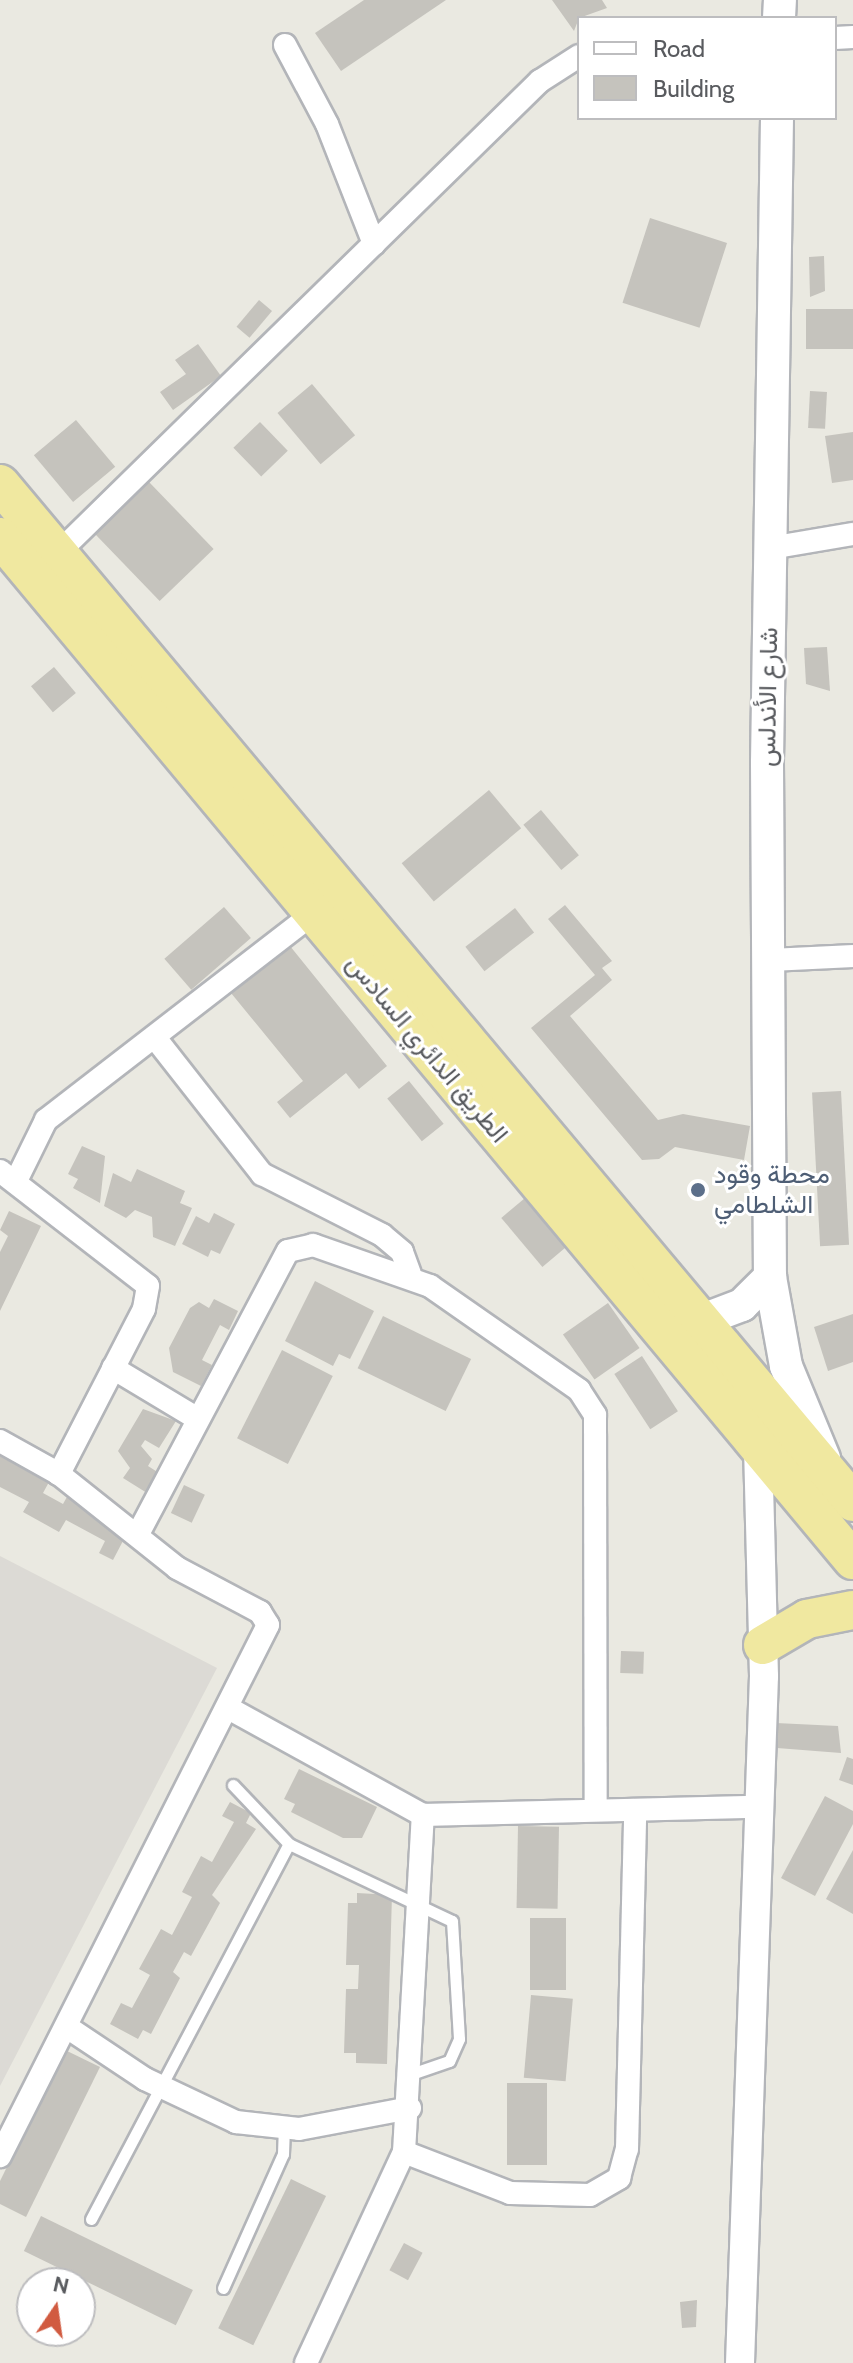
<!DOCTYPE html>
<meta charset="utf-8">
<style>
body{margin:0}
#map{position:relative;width:853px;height:2363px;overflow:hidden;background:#eae9e1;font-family:Cabin,Vazirmatn,sans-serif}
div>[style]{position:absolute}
.industrial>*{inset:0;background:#dcdad5}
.building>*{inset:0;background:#c5c3bd;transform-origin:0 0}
.roads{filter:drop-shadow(2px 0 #b3b5b9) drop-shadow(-2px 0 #b3b5b9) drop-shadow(0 2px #b3b5b9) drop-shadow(0 -2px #b3b5b9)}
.service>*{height:11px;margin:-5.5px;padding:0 5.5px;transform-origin:5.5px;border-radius:5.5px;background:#fff}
.minor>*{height:22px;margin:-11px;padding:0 11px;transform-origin:11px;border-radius:11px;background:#fff}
.tertiary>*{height:28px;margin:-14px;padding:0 14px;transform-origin:14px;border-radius:14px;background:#fff}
.secondary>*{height:32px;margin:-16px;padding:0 16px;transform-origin:16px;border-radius:16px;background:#fff}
.trunk>*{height:38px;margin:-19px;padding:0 19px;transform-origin:19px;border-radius:19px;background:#f0e8a0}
.dots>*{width:22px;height:22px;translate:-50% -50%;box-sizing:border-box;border:4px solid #fff;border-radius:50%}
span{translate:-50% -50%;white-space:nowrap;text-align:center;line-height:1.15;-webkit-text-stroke:6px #fff;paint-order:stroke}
.street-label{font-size:26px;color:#595b5f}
.service-label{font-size:26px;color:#4e5e75}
.left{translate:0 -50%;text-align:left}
.legend{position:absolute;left:577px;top:16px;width:260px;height:104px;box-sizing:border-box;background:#fff;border:2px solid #bdbdbf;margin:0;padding:10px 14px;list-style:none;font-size:24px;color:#595b5f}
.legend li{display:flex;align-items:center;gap:16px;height:40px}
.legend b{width:40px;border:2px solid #bdbdbf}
.north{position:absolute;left:16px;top:2267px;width:80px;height:80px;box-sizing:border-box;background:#fff;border:2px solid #bdbdbf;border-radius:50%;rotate:13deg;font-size:22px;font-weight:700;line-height:32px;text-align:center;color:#595b5f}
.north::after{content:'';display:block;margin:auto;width:28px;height:36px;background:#d15b40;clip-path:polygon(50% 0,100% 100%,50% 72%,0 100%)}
</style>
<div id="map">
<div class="industrial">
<i style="clip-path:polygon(0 1556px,217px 1668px,0 2086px)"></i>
</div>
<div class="building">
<i style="clip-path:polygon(364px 0,446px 0,341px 71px,315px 33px)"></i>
<i style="clip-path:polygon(552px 0,602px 0,607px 8px,579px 18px,574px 31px)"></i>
<i style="left:650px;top:218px;width:81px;height:89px;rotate:18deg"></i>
<i style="clip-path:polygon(824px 256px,825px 291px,810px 297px,809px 257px)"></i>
<i style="left:259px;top:300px;width:17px;height:35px;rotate:40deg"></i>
<i style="left:853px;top:309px;width:40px;height:47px;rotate:90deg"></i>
<i style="clip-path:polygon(198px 344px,221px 376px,173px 410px,160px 392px,186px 374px,175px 360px)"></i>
<i style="left:312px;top:384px;width:67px;height:45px;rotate:50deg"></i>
<i style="left:810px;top:391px;width:17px;height:37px;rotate:3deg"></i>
<i style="left:76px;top:420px;width:61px;height:55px;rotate:50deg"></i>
<i style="left:260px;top:422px;width:40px;height:37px;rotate:46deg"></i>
<i style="clip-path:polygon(853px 432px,853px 480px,832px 483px,825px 436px)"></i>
<i style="left:149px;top:482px;width:93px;height:75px;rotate:46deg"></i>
<i style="clip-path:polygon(827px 647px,830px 691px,806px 684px,804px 648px)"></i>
<i style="left:54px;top:667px;width:34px;height:30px;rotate:50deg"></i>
<i style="left:489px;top:790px;width:50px;height:114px;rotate:50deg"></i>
<i style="left:541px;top:810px;width:59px;height:23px;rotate:50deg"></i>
<i style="clip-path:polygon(565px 905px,612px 961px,602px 968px,612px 980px,570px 1016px,658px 1120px,683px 1114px,750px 1126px,744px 1160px,675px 1147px,659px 1159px,642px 1160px,531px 1028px,595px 975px,548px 919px)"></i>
<i style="left:224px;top:907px;width:41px;height:79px;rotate:49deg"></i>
<i style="left:515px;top:908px;width:31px;height:63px;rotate:52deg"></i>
<i style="clip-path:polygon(290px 946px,387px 1066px,359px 1089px,346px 1073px,290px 1118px,277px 1102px,303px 1081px,231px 993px)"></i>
<i style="left:409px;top:1081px;width:55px;height:28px;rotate:51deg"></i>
<i style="left:841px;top:1091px;width:154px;height:29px;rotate:87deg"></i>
<i style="clip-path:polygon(82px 1146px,105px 1156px,100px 1203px,73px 1188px,78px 1179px,68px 1174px)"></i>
<i style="clip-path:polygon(137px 1169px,185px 1191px,180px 1203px,192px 1208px,175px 1246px,153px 1237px,152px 1217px,135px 1210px,126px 1218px,104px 1206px,113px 1173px,131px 1182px)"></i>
<i style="left:525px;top:1198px;width:64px;height:31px;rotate:50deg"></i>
<i style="clip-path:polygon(9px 1211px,41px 1226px,0 1311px,0 1252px,8px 1236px,0 1230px)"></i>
<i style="clip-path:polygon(214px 1213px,235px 1224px,220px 1254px,211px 1250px,208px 1257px,182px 1244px,196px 1216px,209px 1223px)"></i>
<i style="clip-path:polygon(315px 1281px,374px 1311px,350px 1359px,339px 1354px,333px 1366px,285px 1341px)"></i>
<i style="clip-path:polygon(214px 1299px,238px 1311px,229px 1330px,220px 1325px,202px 1360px,212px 1365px,201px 1386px,173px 1372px,169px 1348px,190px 1308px,199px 1302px,209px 1308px)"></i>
<i style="left:608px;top:1303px;width:55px;height:55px;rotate:55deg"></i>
<i style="clip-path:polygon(853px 1314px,853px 1362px,828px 1371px,814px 1327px)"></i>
<i style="left:383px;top:1316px;width:98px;height:58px;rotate:26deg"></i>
<i style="left:282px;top:1350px;width:57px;height:99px;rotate:27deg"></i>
<i style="left:642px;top:1356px;width:66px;height:33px;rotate:57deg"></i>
<i style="clip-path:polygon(143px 1409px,176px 1421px,159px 1448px,145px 1440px,141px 1446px,152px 1459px,148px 1466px,159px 1473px,147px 1493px,123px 1478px,130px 1468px,118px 1451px)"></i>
<i style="clip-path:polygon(0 1455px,49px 1482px,43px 1493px,63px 1504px,68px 1495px,119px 1522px,113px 1533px,124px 1539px,113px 1560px,99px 1553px,105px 1541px,66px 1520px,59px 1532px,23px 1512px,29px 1502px,0 1487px)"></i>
<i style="left:184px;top:1485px;width:23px;height:31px;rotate:25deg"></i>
<i style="left:621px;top:1651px;width:23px;height:22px;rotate:2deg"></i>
<i style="clip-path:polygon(776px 1723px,838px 1726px,841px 1753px,777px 1748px)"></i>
<i style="clip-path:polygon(847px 1757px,853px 1759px,853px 1785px,839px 1780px)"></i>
<i style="clip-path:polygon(299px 1769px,377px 1807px,362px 1838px,343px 1838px,291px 1812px,295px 1804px,284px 1799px)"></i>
<i style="clip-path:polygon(825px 1796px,853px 1811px,853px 1824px,815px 1896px,781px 1878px)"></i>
<i style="clip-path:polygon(230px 1802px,251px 1813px,246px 1823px,256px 1829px,212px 1895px,220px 1903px,191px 1956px,184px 1952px,173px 1972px,180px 1978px,151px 2034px,143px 2030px,138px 2039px,110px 2024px,121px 2003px,132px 2008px,150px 1975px,139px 1969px,161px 1929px,172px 1935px,192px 1897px,182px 1892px,201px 1856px,212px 1862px,234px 1822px,222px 1816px)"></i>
<i style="left:518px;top:1826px;width:41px;height:82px;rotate:1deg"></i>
<i style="clip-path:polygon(853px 1850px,853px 1914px,826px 1899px)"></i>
<i style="clip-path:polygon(357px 1893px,392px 1895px,387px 2064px,356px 2063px,356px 2053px,344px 2053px,346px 1989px,358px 1989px,359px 1965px,346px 1965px,348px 1903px,357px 1903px)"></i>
<i style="left:530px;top:1918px;width:36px;height:72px"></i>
<i style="left:531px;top:1995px;width:42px;height:83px;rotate:5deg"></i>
<i style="clip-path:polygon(65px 2050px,100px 2067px,26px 2217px,0 2204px,0 2181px)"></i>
<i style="left:507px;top:2083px;width:40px;height:82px"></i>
<i style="left:291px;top:2179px;width:39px;height:166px;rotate:26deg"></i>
<i style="left:41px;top:2216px;width:169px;height:39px;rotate:26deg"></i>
<i style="left:404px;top:2243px;width:21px;height:31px;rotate:28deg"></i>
<i style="clip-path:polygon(697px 2300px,696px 2327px,682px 2328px,680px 2302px)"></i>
</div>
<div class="roads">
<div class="service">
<i style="left:233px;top:1785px;width:81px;rotate:46.5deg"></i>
<i style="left:289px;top:1844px;width:180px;rotate:25.3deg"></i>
<i style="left:452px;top:1921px;width:118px;rotate:86.6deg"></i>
<i style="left:459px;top:2039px;width:24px;rotate:114deg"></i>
<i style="left:449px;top:2061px;width:40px;rotate:161.1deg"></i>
<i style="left:91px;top:2219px;width:424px;rotate:-62.2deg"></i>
<i style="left:223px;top:2288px;width:147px;rotate:-65.9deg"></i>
<i style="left:283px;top:2154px;width:26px;rotate:-88deg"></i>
</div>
<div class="minor">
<i style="left:835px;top:38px;width:18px;rotate:-3deg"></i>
<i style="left:285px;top:45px;width:89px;rotate:62deg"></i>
<i style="left:327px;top:124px;width:129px;rotate:68.6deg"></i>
<i style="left:770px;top:548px;width:84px;rotate:-9.6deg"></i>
<i style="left:58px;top:553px;width:675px;rotate:-44.4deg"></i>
<i style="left:540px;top:81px;width:46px;rotate:-32.7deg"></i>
<i style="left:771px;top:960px;width:82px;rotate:-2.8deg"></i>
<i style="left:156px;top:1039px;width:172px;rotate:51.9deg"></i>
<i style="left:262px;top:1174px;width:135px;rotate:26.9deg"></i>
<i style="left:382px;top:1235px;width:26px;rotate:40deg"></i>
<i style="left:402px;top:1252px;width:23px;rotate:70deg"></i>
<i style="left:0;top:1171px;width:187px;rotate:37.8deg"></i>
<i style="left:148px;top:1286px;width:23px;rotate:100deg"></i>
<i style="left:144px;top:1309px;width:186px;rotate:117.3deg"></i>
<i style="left:16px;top:1181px;width:68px;rotate:-63.8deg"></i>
<i style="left:46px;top:1120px;width:339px;rotate:-37.7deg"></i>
<i style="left:113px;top:1368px;width:99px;rotate:31deg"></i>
<i style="left:0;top:1441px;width:68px;rotate:29.2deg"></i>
<i style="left:59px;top:1474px;width:151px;rotate:38.5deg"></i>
<i style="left:177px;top:1568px;width:94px;rotate:27.9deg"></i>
<i style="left:260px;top:1612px;width:15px;rotate:58deg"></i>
<i style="left:268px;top:1625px;width:595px;rotate:116.78deg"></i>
<i style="left:139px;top:1532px;width:318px;rotate:-62.1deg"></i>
<i style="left:288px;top:1251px;width:26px;rotate:-13deg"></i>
<i style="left:313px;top:1245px;width:124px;rotate:19.3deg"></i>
<i style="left:430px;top:1286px;width:182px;rotate:34.9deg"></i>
<i style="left:579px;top:1390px;width:30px;rotate:57deg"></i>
<i style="left:595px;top:1415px;width:395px;rotate:89.9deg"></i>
<i style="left:230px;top:1709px;width:220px;rotate:28.8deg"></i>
<i style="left:423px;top:1815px;width:332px;rotate:-1.4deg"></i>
<i style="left:67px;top:2027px;width:94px;rotate:33.7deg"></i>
<i style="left:145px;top:2079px;width:101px;rotate:25.3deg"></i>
<i style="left:236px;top:2122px;width:63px;rotate:6.3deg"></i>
<i style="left:299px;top:2129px;width:113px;rotate:-10.7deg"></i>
<i style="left:404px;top:2152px;width:114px;rotate:21.1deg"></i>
<i style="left:510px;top:2193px;width:80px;rotate:1.4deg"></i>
<i style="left:590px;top:2195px;width:34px;rotate:-30deg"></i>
<i style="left:619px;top:2178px;width:30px;rotate:-75deg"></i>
<i style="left:627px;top:2149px;width:339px;rotate:-88.6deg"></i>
<i style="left:306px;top:2363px;width:233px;rotate:-65.1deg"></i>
<i style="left:404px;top:2152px;width:338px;rotate:-86.8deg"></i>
</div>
<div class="tertiary">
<i style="left:740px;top:2363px;width:687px;rotate:-88deg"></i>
<i style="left:764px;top:1676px;width:226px;rotate:-91.5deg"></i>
</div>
<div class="secondary">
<i style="left:779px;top:18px;width:18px;rotate:-87deg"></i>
<i style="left:777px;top:118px;width:645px;rotate:90.89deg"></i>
<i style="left:767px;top:763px;width:514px;rotate:89.67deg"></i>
<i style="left:770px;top:1277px;width:90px;rotate:79.8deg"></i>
<i style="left:786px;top:1366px;width:100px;rotate:67.6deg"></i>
<i style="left:700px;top:1321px;width:45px;rotate:-20.9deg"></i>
<i style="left:742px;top:1305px;width:40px;rotate:-45deg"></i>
</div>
<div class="trunk">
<i style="left:0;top:484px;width:1328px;rotate:50.04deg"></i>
<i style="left:0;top:537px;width:1332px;rotate:50.18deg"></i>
<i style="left:763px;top:1645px;width:51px;rotate:-30.6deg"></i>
<i style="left:807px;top:1619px;width:47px;rotate:-11.1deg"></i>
</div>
</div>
<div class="dots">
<i style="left:698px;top:1190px;background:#5c6f8a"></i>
</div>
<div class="street-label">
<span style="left:768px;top:697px;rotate:-89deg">شارع الأندلس</span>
<span style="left:427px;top:1049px;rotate:50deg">الطريق الدائري السادس</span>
</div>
<div class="service-label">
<span class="left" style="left:714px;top:1190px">محطة وقود<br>الشلطامي</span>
</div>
<ul class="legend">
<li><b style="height:10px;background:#fff"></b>Road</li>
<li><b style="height:22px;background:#c5c3bd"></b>Building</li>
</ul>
<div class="north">N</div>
</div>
